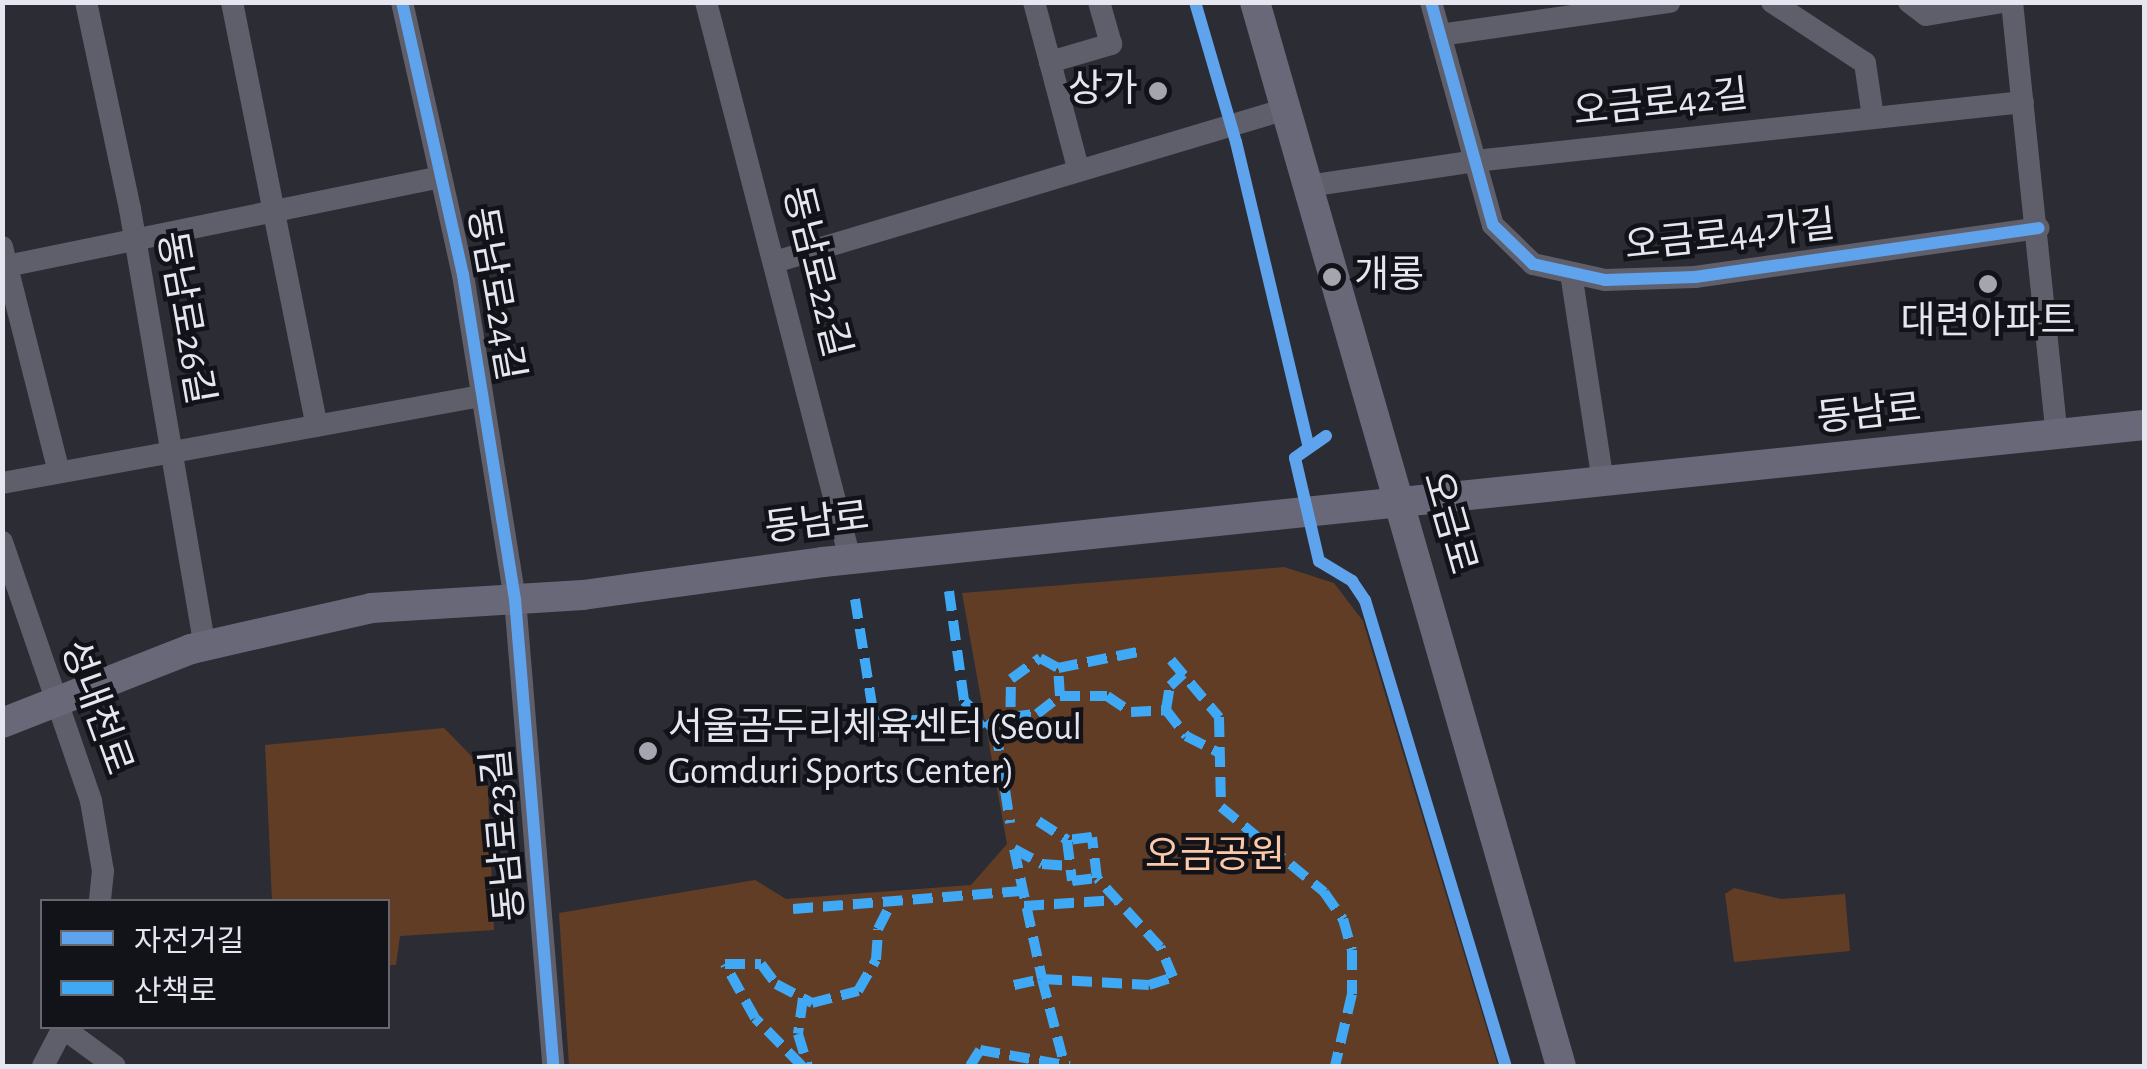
<!DOCTYPE html>
<meta charset="utf-8">
<style>
body{margin:0}
#map{position:relative;width:2147px;height:1069px;overflow:hidden;background:#2c2c34;font-family:"Alegreya Sans","Noto Sans KR",sans-serif}
div>[style]{position:absolute}
.green>*{inset:0;background:#623d26}
.minor>*{height:22px;margin:-11px;padding:0 11px;transform-origin:11px;border-radius:11px;background:#5f5e6b}
.major>*{height:30px;margin:-15px;padding:0 15px;transform-origin:15px;border-radius:15px;background:#686879}
.quiet>*{height:10px;margin-top:-5px;transform-origin:0;background:repeating-linear-gradient(90deg,#3fa9f5 0 20px,transparent 0 30px)}
.cycleway>*{height:12px;margin:-6px;padding:0 6px;transform-origin:6px;border-radius:6px;background:#60a3ed}
.dots>*{width:28px;height:28px;translate:-50% -50%;box-sizing:border-box;border:5px solid #121219;border-radius:50%}
span{translate:-50% -50%;white-space:nowrap;text-align:center;line-height:1.15;-webkit-text-stroke:9px #121219;paint-order:stroke}
.poi-label{font-size:38px;color:#e6e6f1}
.right{translate:-100% -50%;text-align:right}
.left{translate:0 -50%;text-align:left}
.street-label{font-size:38px;color:#e6e6f1}
.park-label{font-size:38px;color:#fbc9aa}
.frame{position:absolute;inset:0;border:5px solid #e6e6f1;pointer-events:none}
.legend{position:absolute;left:40px;top:899px;width:350px;height:130px;box-sizing:border-box;background:#121219;border:2px solid #67676f;margin:0;padding:12px 18px;list-style:none;font-size:30px;color:#e6e6f1}
.legend li{display:flex;align-items:center;gap:20px;height:50px}
.legend b{width:50px;border:2px solid #67676f}
</style>
<div id="map">
<div class="green">
<i style="clip-path:polygon(1284px 567px,1334px 583px,1363px 621px,1498px 1066px,569px 1066px,559px 913px,755px 880px,786px 899px,971px 885px,1007px 844px,962px 593px)"></i>
<i style="clip-path:polygon(444px 728px,487px 772px,494px 930px,400px 936px,396px 965px,388px 965px,388px 902px,272px 901px,265px 745px)"></i>
<i style="clip-path:polygon(1734px 888px,1781px 899px,1845px 894px,1850px 951px,1734px 962px,1725px 894px)"></i>
</div>
<div class="minor">
<i style="left:86px;top:2px;width:212px;rotate:78deg"></i>
<i style="left:130px;top:209px;width:443px;rotate:80.3deg"></i>
<i style="left:232px;top:2px;width:432px;rotate:78.7deg"></i>
<i style="left:402px;top:2px;width:280px;rotate:77.4deg"></i>
<i style="left:463px;top:275px;width:328px;rotate:80.9deg"></i>
<i style="left:515px;top:599px;width:469px;rotate:85.3deg"></i>
<i style="left:706px;top:2px;width:575px;rotate:75.5deg"></i>
<i style="left:1034px;top:2px;width:62px;rotate:75.1deg"></i>
<i style="left:1431px;top:2px;width:231px;rotate:74.5deg"></i>
<i style="left:1493px;top:225px;width:56px;rotate:44.3deg"></i>
<i style="left:1533px;top:264px;width:74px;rotate:12.5deg"></i>
<i style="left:1605px;top:280px;width:90px;rotate:-1.9deg"></i>
<i style="left:1695px;top:277px;width:347px;rotate:-8.1deg"></i>
<i style="left:1772px;top:2px;width:111px;rotate:33.3deg"></i>
<i style="left:1865px;top:63px;width:55px;rotate:81.6deg"></i>
<i style="left:1909px;top:2px;width:21px;rotate:37deg"></i>
<i style="left:1926px;top:15px;width:76px;rotate:-9.8deg"></i>
<i style="left:2012px;top:2px;width:438px;rotate:84.1deg"></i>
<i style="left:1440px;top:35px;width:232px;rotate:-8.2deg"></i>
<i style="left:1078px;top:168px;width:110px;rotate:-104.8deg"></i>
<i style="left:1050px;top:62px;width:64px;rotate:-16.4deg"></i>
<i style="left:1111px;top:44px;width:44px;rotate:-105.9deg"></i>
<i style="left:1308px;top:186px;width:169px;rotate:-8.5deg"></i>
<i style="left:1475px;top:161px;width:551px;rotate:-6.15deg"></i>
<i style="left:2px;top:247px;width:232px;rotate:75.8deg"></i>
<i style="left:778px;top:261px;width:530px;rotate:-16.66deg"></i>
<i style="left:2px;top:267px;width:448px;rotate:-11.6deg"></i>
<i style="left:1571px;top:273px;width:212px;rotate:81.3deg"></i>
<i style="left:2px;top:483px;width:488px;rotate:-10.3deg"></i>
<i style="left:2px;top:542px;width:274px;rotate:71deg"></i>
<i style="left:91px;top:801px;width:71px;rotate:80.3deg"></i>
<i style="left:103px;top:871px;width:31px;rotate:96deg"></i>
<i style="left:63px;top:1028px;width:64px;rotate:36.2deg"></i>
<i style="left:43px;top:1066px;width:45px;rotate:-62.3deg"></i>
</div>
<div class="major">
<i style="left:1255px;top:2px;width:1107px;rotate:73.96deg"></i>
<i style="left:2px;top:723px;width:203px;rotate:-21.4deg"></i>
<i style="left:191px;top:649px;width:185px;rotate:-12.8deg"></i>
<i style="left:371px;top:608px;width:212px;rotate:-3.5deg"></i>
<i style="left:583px;top:595px;width:242px;rotate:-7.8deg"></i>
<i style="left:823px;top:562px;width:1328px;rotate:-5.92deg"></i>
</div>
<div class="quiet">
<i style="left:949px;top:591px;width:111px;rotate:82.2deg"></i>
<i style="left:964px;top:701px;width:44px;rotate:43.2deg"></i>
<i style="left:996px;top:731px;width:93px;rotate:81.3deg"></i>
<i style="left:855px;top:599px;width:146px;rotate:80.9deg"></i>
<i style="left:1171px;top:660px;width:75px;rotate:49.9deg"></i>
<i style="left:1219px;top:717px;width:90px;rotate:88.7deg"></i>
<i style="left:1221px;top:807px;width:134px;rotate:39.5deg"></i>
<i style="left:1324px;top:892px;width:33px;rotate:55deg"></i>
<i style="left:1343px;top:919px;width:32px;rotate:74deg"></i>
<i style="left:1352px;top:950px;width:44px;rotate:90deg"></i>
<i style="left:1352px;top:994px;width:74px;rotate:103.3deg"></i>
<i style="left:1060px;top:696px;width:47px"></i>
<i style="left:1107px;top:696px;width:29px;rotate:34deg"></i>
<i style="left:1131px;top:712px;width:35px;rotate:-3deg"></i>
<i style="left:1166px;top:710px;width:24px;rotate:-81deg"></i>
<i style="left:1170px;top:686px;width:18px;rotate:-43deg"></i>
<i style="left:1166px;top:710px;width:33px;rotate:52deg"></i>
<i style="left:1186px;top:736px;width:35px;rotate:27deg"></i>
<i style="left:1011px;top:717px;width:26px;rotate:-7deg"></i>
<i style="left:1037px;top:714px;width:29px;rotate:-38deg"></i>
<i style="left:1060px;top:696px;width:28px;rotate:-94deg"></i>
<i style="left:874px;top:721px;width:92px;rotate:-1.2deg"></i>
<i style="left:966px;top:719px;width:14px;rotate:36deg"></i>
<i style="left:977px;top:727px;width:9px;rotate:-41deg"></i>
<i style="left:1010px;top:737px;width:58px;rotate:-89deg"></i>
<i style="left:1011px;top:679px;width:36px;rotate:-36deg"></i>
<i style="left:1040px;top:658px;width:21px;rotate:29deg"></i>
<i style="left:1058px;top:668px;width:86px;rotate:-11.4deg"></i>
<i style="left:1038px;top:821px;width:35px;rotate:33deg"></i>
<i style="left:1014px;top:849px;width:133px;rotate:77.8deg"></i>
<i style="left:1042px;top:979px;width:107px;rotate:3.2deg"></i>
<i style="left:1149px;top:985px;width:25px;rotate:-18deg"></i>
<i style="left:1173px;top:977px;width:33px;rotate:-113deg"></i>
<i style="left:1160px;top:947px;width:93px;rotate:-132.4deg"></i>
<i style="left:1097px;top:878px;width:41px;rotate:-97deg"></i>
<i style="left:1092px;top:837px;width:25px;rotate:173deg"></i>
<i style="left:1067px;top:840px;width:41px;rotate:83deg"></i>
<i style="left:1072px;top:881px;width:25px;rotate:-7deg"></i>
<i style="left:1014px;top:849px;width:32px;rotate:28deg"></i>
<i style="left:1042px;top:864px;width:28px;rotate:4deg"></i>
<i style="left:1024px;top:906px;width:93px;rotate:-3.7deg"></i>
<i style="left:793px;top:909px;width:228px;rotate:-4.5deg"></i>
<i style="left:1014px;top:985px;width:29px;rotate:-12deg"></i>
<i style="left:1042px;top:979px;width:87px;rotate:75.3deg"></i>
<i style="left:803px;top:998px;width:36px;rotate:98deg"></i>
<i style="left:798px;top:1034px;width:34px;rotate:73deg"></i>
<i style="left:802px;top:1066px;width:67px;rotate:-134.4deg"></i>
<i style="left:755px;top:1018px;width:62px;rotate:-119.1deg"></i>
<i style="left:725px;top:964px;width:36px"></i>
<i style="left:761px;top:964px;width:25px;rotate:53deg"></i>
<i style="left:776px;top:984px;width:41px;rotate:27.8deg"></i>
<i style="left:812px;top:1003px;width:48px;rotate:-14.6deg"></i>
<i style="left:858px;top:991px;width:36px;rotate:-60deg"></i>
<i style="left:876px;top:960px;width:31px;rotate:-86deg"></i>
<i style="left:878px;top:929px;width:31px;rotate:-63deg"></i>
<i style="left:970px;top:1066px;width:19px;rotate:-58deg"></i>
<i style="left:980px;top:1050px;width:91px;rotate:10.1deg"></i>
</div>
<div class="cycleway">
<i style="left:402px;top:2px;width:280px;rotate:77.4deg"></i>
<i style="left:463px;top:275px;width:328px;rotate:80.9deg"></i>
<i style="left:515px;top:599px;width:469px;rotate:85.3deg"></i>
<i style="left:1195px;top:2px;width:146px;rotate:73.7deg"></i>
<i style="left:1236px;top:142px;width:311px;rotate:76.6deg"></i>
<i style="left:1431px;top:2px;width:231px;rotate:74.5deg"></i>
<i style="left:1493px;top:225px;width:56px;rotate:44.3deg"></i>
<i style="left:1533px;top:264px;width:74px;rotate:12.5deg"></i>
<i style="left:1605px;top:280px;width:90px;rotate:-1.9deg"></i>
<i style="left:1695px;top:277px;width:347px;rotate:-8.1deg"></i>
<i style="left:1326px;top:436px;width:38px;rotate:145deg"></i>
<i style="left:1295px;top:458px;width:106px;rotate:76.9deg"></i>
<i style="left:1319px;top:561px;width:39px;rotate:31deg"></i>
<i style="left:1352px;top:581px;width:23px;rotate:56deg"></i>
<i style="left:1365px;top:600px;width:487px;rotate:73.2deg"></i>
</div>
<div class="dots">
<i style="left:1158px;top:91px;background:#a5a5af"></i>
<i style="left:1332px;top:277px;background:#a5a5af"></i>
<i style="left:1988px;top:284px;background:#a5a5af"></i>
<i style="left:648px;top:751px;background:#a5a5af"></i>
</div>
<div class="poi-label">
<span class="right" style="left:1138px;top:91px">상가</span>
<span class="left" style="left:1354px;top:277px">개롱</span>
<span style="left:1988px;top:323px">대련아파트</span>
<span class="left" style="left:668px;top:751px">서울곰두리체육센터 (Seoul<br>Gomduri Sports Center)</span>
</div>
<div class="street-label">
<span style="left:1661px;top:105px;rotate:-6deg">오금로42길</span>
<span style="left:1730px;top:237px;rotate:-6deg">오금로44가길</span>
<span style="left:815px;top:272px;rotate:76deg">동남로22길</span>
<span style="left:494px;top:294px;rotate:80deg">동남로24길</span>
<span style="left:184px;top:318px;rotate:80deg">동남로26길</span>
<span style="left:1869px;top:415px;rotate:-6deg">동남로</span>
<span style="left:1448px;top:523px;rotate:74deg">오금로</span>
<span style="left:817px;top:524px;rotate:-7deg">동남로</span>
<span style="left:95px;top:708px;rotate:70deg">성내천로</span>
<span style="left:505px;top:835px;rotate:-95deg">동남로23길</span>
</div>
<div class="park-label">
<span style="left:1215px;top:857px">오금공원</span>
</div>
<div class="frame"></div>
<ul class="legend">
<li><b style="height:12px;background:#60a3ed"></b>자전거길</li>
<li><b style="height:12px;background:#3fa9f5"></b>산책로</li>
</ul>
</div>
